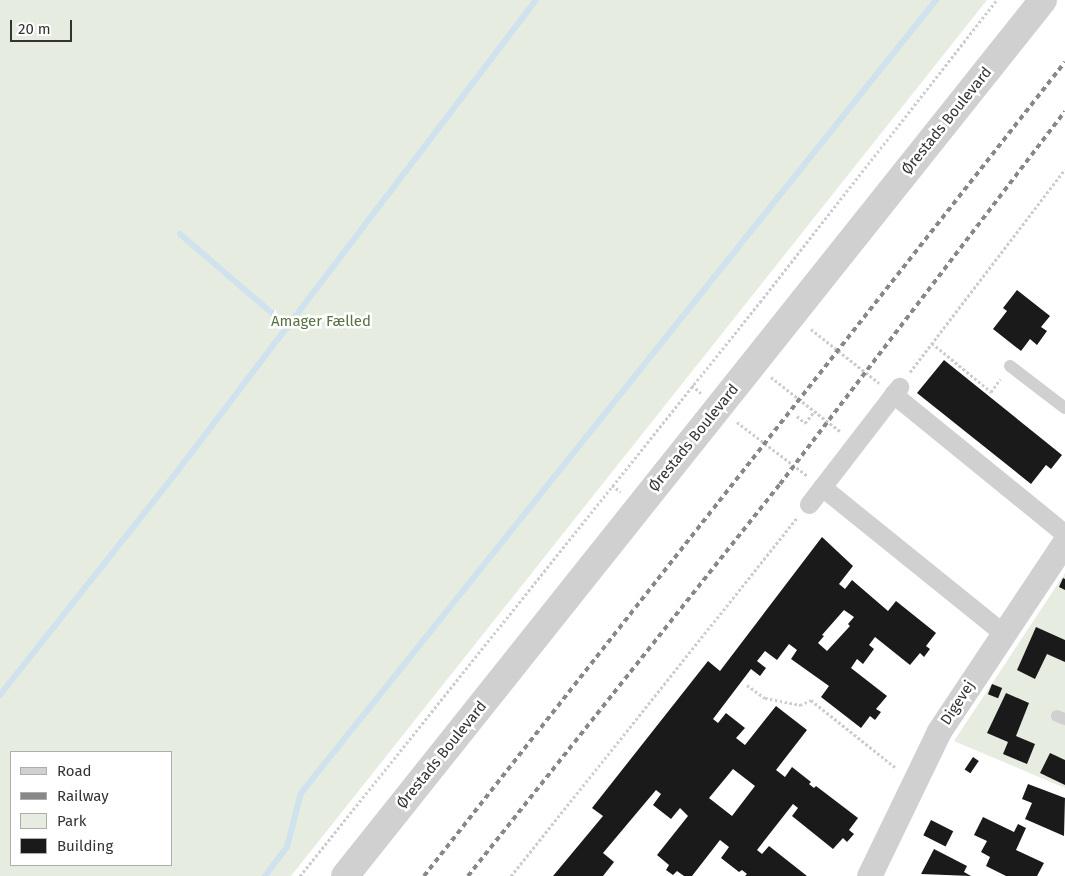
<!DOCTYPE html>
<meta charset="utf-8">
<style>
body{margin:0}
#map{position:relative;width:1065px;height:876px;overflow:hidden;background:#fff;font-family:"Fira Sans",sans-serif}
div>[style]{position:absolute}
.green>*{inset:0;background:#e6ecdf}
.stream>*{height:6px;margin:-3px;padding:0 3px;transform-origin:3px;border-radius:3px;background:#cfe2ee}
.building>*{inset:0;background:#1a1a1a;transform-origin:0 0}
.path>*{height:3px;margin-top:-1.5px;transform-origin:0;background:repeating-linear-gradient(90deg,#cdcdcd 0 2.5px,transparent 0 5px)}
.service>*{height:12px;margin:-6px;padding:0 6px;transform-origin:6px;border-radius:6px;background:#d0d0d0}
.pedestrian>*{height:19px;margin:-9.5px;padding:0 9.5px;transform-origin:9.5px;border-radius:9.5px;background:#d0d0d0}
.minor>*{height:25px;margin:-12.5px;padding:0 12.5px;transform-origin:12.5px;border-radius:12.5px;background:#d0d0d0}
.tertiary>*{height:28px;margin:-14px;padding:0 14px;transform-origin:14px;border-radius:14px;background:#d0d0d0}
.rail>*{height:4px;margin-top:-2px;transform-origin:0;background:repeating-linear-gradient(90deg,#888 0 5px,transparent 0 9px)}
span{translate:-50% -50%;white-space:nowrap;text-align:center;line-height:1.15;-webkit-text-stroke:5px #fff;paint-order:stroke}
.street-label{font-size:15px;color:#333}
.park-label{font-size:15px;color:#56703f}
.legend{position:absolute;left:10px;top:751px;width:162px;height:115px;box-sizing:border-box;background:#fff;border:1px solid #adadad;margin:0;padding:6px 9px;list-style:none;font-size:15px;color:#333}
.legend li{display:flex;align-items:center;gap:10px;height:25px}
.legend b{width:25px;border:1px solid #adadad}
.scale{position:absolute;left:10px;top:20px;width:62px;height:22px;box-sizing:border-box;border:2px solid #333;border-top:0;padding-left:6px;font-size:15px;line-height:18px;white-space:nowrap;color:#333;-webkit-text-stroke:4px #fff;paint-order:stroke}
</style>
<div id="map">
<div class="green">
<i style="clip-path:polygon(evenodd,0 0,987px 0,291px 876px,0 876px,0 0,11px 752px,171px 752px,171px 865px,11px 865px,11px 752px)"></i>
<i style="clip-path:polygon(1065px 573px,1065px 788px,954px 741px)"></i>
</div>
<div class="stream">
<i style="left:180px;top:234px;width:143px;rotate:40.7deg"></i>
<i style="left:0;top:695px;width:288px;rotate:-51.6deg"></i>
<i style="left:179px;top:469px;width:589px;rotate:-52.72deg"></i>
<i style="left:265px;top:876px;width:36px;rotate:-53deg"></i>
<i style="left:287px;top:847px;width:56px;rotate:-75.5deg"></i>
<i style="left:301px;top:793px;width:1016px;rotate:-51.31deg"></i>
</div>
<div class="building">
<i style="clip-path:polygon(1017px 290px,1050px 316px,1041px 327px,1047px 331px,1037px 345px,1030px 339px,1021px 351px,993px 329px,1007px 311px,1003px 308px)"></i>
<i style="clip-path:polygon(944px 360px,1062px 455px,1051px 469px,1046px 465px,1031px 484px,917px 393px)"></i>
<i style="clip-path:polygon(evenodd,822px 537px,853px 566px,839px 584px,845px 589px,852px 580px,888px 611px,896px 601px,936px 633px,926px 646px,930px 649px,924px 657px,920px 653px,910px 665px,875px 637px,869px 645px,874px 649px,863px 664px,857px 659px,851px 668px,887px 696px,876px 709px,881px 712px,875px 720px,870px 716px,861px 728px,821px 697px,829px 686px,791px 659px,797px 650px,789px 644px,777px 660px,765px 651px,757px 661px,766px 668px,760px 676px,751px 669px,713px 719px,718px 723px,726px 713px,745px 728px,736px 738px,745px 745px,776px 706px,807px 730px,776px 770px,785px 777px,792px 767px,811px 782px,809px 784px,814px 788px,816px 786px,858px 818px,849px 830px,854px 834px,847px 842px,843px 838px,833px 849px,792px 816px,798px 808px,793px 804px,757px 850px,762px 854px,769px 846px,807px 876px,745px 876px,747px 874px,742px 870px,739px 872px,721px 858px,729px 847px,720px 840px,692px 876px,684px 876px,677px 871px,673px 875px,666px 870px,669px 865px,657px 855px,688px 816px,680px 808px,671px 819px,653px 805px,661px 794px,656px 790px,603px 853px,614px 862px,603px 876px,553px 876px,603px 816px,592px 808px,708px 661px,720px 671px,822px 537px,844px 610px,854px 617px,848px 624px,850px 626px,827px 651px,818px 643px,824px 636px,822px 635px,844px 610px,822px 537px,733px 769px,755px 786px,732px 816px,709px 798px,733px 769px)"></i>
<i style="clip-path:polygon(1063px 578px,1065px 579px,1065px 590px,1059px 587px)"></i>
<i style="clip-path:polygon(1036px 627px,1065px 640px,1065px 662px,1047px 654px,1035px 679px,1017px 670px)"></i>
<i style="left:992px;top:684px;width:11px;height:11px;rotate:22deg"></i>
<i style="clip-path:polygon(1006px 693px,1029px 703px,1016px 736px,1035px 744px,1027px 764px,1003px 754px,1008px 742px,987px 733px)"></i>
<i style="clip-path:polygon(1050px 753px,1065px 760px,1065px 785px,1040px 773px)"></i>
<i style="left:973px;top:757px;width:7px;height:15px;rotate:34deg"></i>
<i style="clip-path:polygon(1028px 784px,1065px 798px,1064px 836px,1025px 819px,1032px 803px,1022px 799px)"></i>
<i style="clip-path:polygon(983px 817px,1014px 832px,1018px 824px,1026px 828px,1016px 850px,1044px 863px,1037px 876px,1006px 876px,986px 866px,990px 857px,981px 852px,987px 841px,974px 835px)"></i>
<i style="left:931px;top:820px;width:25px;height:17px;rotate:27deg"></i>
<i style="clip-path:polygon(934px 849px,967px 866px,964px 872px,971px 876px,921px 874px)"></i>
</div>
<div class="path">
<i style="left:811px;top:329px;width:87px;rotate:38.5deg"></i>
<i style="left:932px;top:343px;width:77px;rotate:39.7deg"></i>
<i style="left:991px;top:392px;width:16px;rotate:-55deg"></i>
<i style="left:910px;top:372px;width:255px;rotate:-52.6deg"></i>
<i style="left:771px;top:377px;width:89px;rotate:38.2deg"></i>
<i style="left:692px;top:385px;width:12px;rotate:42deg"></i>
<i style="left:797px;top:416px;width:11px;rotate:41deg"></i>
<i style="left:805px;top:423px;width:14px;rotate:-51deg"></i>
<i style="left:737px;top:422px;width:89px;rotate:37.3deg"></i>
<i style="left:612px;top:485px;width:11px;rotate:38deg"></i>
<i style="left:747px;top:685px;width:22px;rotate:36deg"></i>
<i style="left:765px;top:698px;width:36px;rotate:11deg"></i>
<i style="left:800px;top:705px;width:12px;rotate:-24deg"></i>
<i style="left:811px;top:700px;width:109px;rotate:38.7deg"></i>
<i style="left:300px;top:876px;width:736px;rotate:-51.29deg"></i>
<i style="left:760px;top:302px;width:384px;rotate:-51.9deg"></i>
<i style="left:511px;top:876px;width:460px;rotate:-51.4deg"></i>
</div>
<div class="service">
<i style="left:1010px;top:366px;width:69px;rotate:37.4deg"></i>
<i style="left:1057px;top:716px;width:9px;rotate:21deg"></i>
</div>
<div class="pedestrian">
<i style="left:893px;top:394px;width:222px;rotate:39.1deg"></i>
<i style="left:822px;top:487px;width:234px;rotate:38.9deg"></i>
<i style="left:809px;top:504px;width:148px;rotate:-52.4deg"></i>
</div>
<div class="minor">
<i style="left:869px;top:876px;width:161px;rotate:-64.2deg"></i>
<i style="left:939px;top:731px;width:228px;rotate:-56.4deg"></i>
</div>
<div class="tertiary">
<i style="left:345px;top:876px;width:1120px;rotate:-51.45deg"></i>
</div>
<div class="rail">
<i style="left:424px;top:876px;width:1036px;rotate:-51.78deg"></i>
<i style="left:468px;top:876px;width:501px;rotate:-51.48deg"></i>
<i style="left:780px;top:484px;width:469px;rotate:-52.6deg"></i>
</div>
<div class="street-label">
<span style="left:947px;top:121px;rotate:-51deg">Ørestads Boulevard</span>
<span style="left:694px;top:438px;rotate:-51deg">Ørestads Boulevard</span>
<span style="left:958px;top:703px;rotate:-57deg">Digevej</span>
<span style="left:442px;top:755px;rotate:-51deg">Ørestads Boulevard</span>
</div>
<div class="park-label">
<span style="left:321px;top:322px">Amager Fælled</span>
</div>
<ul class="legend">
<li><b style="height:6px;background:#d0d0d0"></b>Road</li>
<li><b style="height:6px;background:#888"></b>Railway</li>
<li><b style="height:14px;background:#e6ecdf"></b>Park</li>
<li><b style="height:14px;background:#1a1a1a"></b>Building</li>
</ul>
<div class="scale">20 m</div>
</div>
